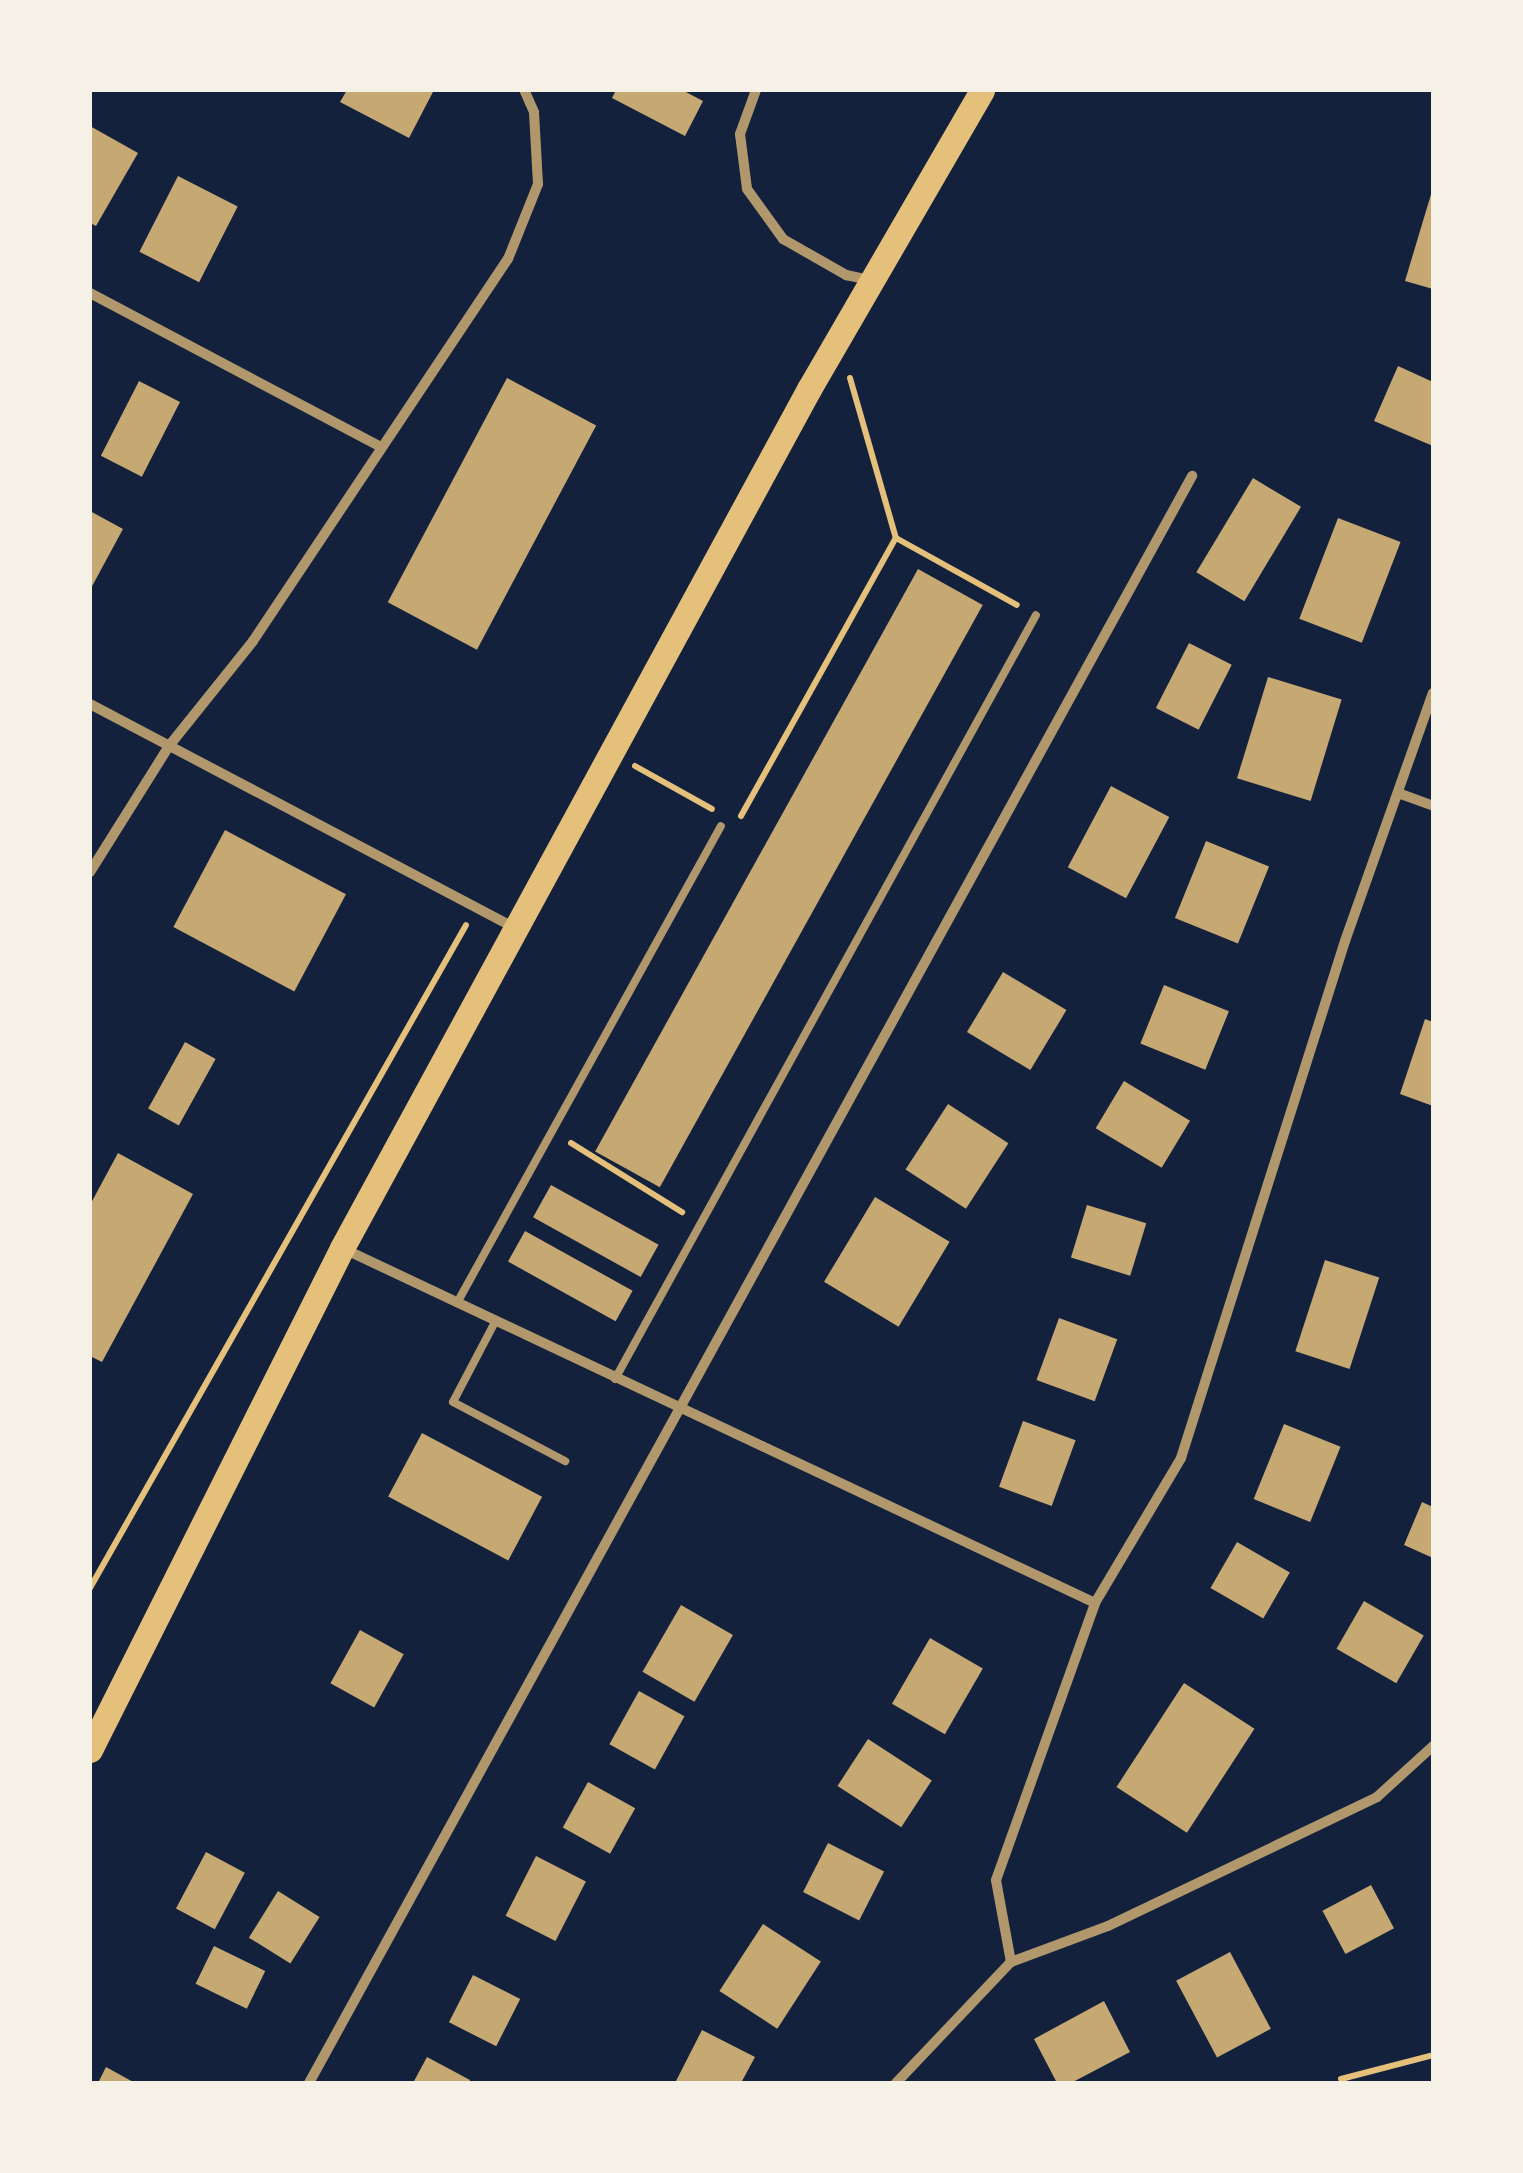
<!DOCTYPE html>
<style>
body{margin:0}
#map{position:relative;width:1523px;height:2173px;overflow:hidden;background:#14213d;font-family:"Roboto Condensed",sans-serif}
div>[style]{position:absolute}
.building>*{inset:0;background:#c6a872;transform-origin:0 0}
.path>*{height:6px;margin:-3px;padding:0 3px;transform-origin:3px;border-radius:3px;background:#e5c07b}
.service>*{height:8px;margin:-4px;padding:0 4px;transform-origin:4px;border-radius:4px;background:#b1986c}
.minor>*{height:10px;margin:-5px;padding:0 5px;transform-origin:5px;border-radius:5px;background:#b1986c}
.primary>*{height:25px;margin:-12.5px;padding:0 12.5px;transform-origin:12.5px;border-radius:12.5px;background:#e5c07b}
span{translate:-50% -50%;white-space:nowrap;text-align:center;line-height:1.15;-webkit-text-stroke:8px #f6f1e7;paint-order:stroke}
.frame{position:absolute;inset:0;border:92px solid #f6f1e7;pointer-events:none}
</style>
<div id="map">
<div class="building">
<i style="clip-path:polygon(347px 90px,434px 90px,409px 138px,340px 102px)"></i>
<i style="clip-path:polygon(616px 90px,682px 90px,703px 101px,685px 136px,612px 98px)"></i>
<i style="clip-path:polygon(90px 126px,138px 153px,96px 226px,90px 223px)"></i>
<i style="left:178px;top:176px;width:67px;height:85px;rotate:27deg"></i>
<i style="clip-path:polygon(1432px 191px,1433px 191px,1433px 289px,1405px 281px)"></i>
<i style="clip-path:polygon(1398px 366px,1433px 382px,1433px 446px,1374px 421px)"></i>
<i style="left:507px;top:378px;width:101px;height:254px;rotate:28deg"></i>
<i style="left:139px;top:381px;width:46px;height:84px;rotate:27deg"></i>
<i style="left:1253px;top:478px;width:56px;height:110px;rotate:31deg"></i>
<i style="clip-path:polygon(90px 511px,123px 529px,90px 590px)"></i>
<i style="left:1338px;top:518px;width:67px;height:108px;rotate:21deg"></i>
<i style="left:918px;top:569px;width:74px;height:666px;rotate:29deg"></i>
<i style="left:1189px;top:643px;width:48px;height:73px;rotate:27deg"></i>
<i style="left:1268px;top:677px;width:77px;height:106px;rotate:17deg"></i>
<i style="left:1111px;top:786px;width:66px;height:92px;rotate:28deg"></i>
<i style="left:225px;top:830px;width:137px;height:110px;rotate:28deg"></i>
<i style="left:1206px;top:841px;width:68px;height:83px;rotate:22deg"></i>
<i style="left:1003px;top:972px;width:74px;height:70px;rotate:31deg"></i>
<i style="left:1164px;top:985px;width:70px;height:63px;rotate:22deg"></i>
<i style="clip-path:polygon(1425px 1019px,1433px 1022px,1433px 1106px,1400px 1094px)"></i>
<i style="left:185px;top:1042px;width:35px;height:76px;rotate:29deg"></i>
<i style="left:1124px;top:1081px;width:77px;height:55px;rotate:31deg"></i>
<i style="left:948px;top:1104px;width:72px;height:78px;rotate:33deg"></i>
<i style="clip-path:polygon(118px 1153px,193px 1194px,102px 1362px,90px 1356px,90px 1205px)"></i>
<i style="left:551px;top:1185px;width:123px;height:37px;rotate:29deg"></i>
<i style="left:875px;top:1197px;width:87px;height:99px;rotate:31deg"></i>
<i style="left:1087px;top:1205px;width:62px;height:55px;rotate:17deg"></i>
<i style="left:525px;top:1231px;width:123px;height:35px;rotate:29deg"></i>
<i style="left:1325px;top:1260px;width:57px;height:96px;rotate:18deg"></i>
<i style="left:1059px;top:1318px;width:62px;height:66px;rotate:20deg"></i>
<i style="left:1023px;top:1421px;width:56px;height:70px;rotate:20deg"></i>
<i style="left:1284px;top:1424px;width:61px;height:81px;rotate:22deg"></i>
<i style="left:422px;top:1433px;width:136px;height:72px;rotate:28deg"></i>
<i style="clip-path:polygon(1422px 1502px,1433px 1507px,1433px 1558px,1404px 1545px)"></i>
<i style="left:1237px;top:1542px;width:61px;height:53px;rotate:30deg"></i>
<i style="left:1364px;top:1601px;width:69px;height:55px;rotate:30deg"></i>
<i style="left:681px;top:1605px;width:60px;height:77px;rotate:30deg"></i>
<i style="left:360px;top:1630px;width:50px;height:61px;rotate:29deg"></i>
<i style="left:930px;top:1638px;width:61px;height:76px;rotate:30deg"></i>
<i style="left:1184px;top:1683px;width:84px;height:124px;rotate:33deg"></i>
<i style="left:639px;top:1691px;width:52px;height:61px;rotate:29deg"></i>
<i style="left:868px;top:1739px;width:76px;height:56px;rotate:33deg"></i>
<i style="left:588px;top:1782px;width:54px;height:52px;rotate:29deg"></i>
<i style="left:828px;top:1843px;width:63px;height:55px;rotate:27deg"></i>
<i style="left:206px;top:1852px;width:44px;height:64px;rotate:28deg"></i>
<i style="left:536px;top:1856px;width:56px;height:67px;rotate:27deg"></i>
<i style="left:1371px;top:1885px;width:49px;height:55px;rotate:62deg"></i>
<i style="left:278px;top:1891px;width:49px;height:55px;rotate:32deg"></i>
<i style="left:763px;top:1924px;width:69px;height:80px;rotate:33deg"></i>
<i style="left:214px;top:1946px;width:57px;height:42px;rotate:26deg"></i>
<i style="left:1230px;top:1952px;width:87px;height:61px;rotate:62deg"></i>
<i style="left:473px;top:1975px;width:53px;height:53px;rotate:27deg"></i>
<i style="clip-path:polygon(1104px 2001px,1130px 2052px,1071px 2083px,1057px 2083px,1034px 2039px)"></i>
<i style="clip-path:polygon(702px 2030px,755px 2057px,741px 2083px,675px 2083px)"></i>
<i style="clip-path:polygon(427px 2057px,470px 2080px,469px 2083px,413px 2083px)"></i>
<i style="clip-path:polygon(106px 2067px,135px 2083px,98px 2083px)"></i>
</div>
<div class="path">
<i style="left:850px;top:378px;width:166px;rotate:74deg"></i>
<i style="left:635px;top:766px;width:88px;rotate:29.2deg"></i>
<i style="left:741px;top:816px;width:318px;rotate:-60.9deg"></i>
<i style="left:896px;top:538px;width:138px;rotate:29deg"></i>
<i style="left:571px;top:1143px;width:131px;rotate:31.9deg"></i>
<i style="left:90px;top:1588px;width:762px;rotate:-60.44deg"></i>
<i style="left:1341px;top:2079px;width:95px;rotate:-14.6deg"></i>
</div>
<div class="service">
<i style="left:457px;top:1303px;width:545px;rotate:-61.04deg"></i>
<i style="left:495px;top:1322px;width:90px;rotate:117.7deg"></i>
<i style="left:453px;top:1402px;width:127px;rotate:27.8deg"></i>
<i style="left:615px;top:1379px;width:872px;rotate:-61.14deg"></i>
</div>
<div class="minor">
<i style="left:756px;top:90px;width:47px;rotate:110deg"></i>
<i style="left:740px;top:134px;width:55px;rotate:82.7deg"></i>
<i style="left:747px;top:189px;width:62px;rotate:54.2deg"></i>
<i style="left:783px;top:239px;width:73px;rotate:29.7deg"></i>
<i style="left:846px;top:275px;width:25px;rotate:12deg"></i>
<i style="left:90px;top:293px;width:329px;rotate:27.9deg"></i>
<i style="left:90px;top:704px;width:482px;rotate:27.8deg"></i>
<i style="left:1398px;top:793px;width:37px;rotate:20deg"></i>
<i style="left:90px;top:872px;width:149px;rotate:-57.9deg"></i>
<i style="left:169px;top:746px;width:134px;rotate:-51.3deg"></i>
<i style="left:253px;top:641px;width:459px;rotate:-56.3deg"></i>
<i style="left:508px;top:259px;width:81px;rotate:-68.2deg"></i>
<i style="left:538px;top:184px;width:72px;rotate:-93.2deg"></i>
<i style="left:534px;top:112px;width:24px;rotate:-114deg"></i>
<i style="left:342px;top:1248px;width:832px;rotate:25.24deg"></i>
<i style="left:1011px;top:1962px;width:103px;rotate:-20.4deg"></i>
<i style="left:1108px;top:1926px;width:298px;rotate:-25.6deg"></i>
<i style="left:1377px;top:1797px;width:76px;rotate:-42.3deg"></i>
<i style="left:309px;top:2083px;width:1834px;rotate:-61.21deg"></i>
<i style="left:896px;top:2083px;width:167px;rotate:-46.5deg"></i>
<i style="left:1011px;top:1962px;width:83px;rotate:-100.4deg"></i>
<i style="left:996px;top:1880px;width:294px;rotate:-70.3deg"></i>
<i style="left:1095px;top:1603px;width:169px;rotate:-59.3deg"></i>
<i style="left:1181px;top:1458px;width:542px;rotate:-72.4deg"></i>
<i style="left:1345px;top:941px;width:263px;rotate:-70.5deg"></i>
</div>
<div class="primary">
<i style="left:90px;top:1750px;width:562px;rotate:-63.34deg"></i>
<i style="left:342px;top:1248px;width:978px;rotate:-61.47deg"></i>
<i style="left:809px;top:389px;width:345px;rotate:-59.9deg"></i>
</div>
<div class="frame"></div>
</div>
